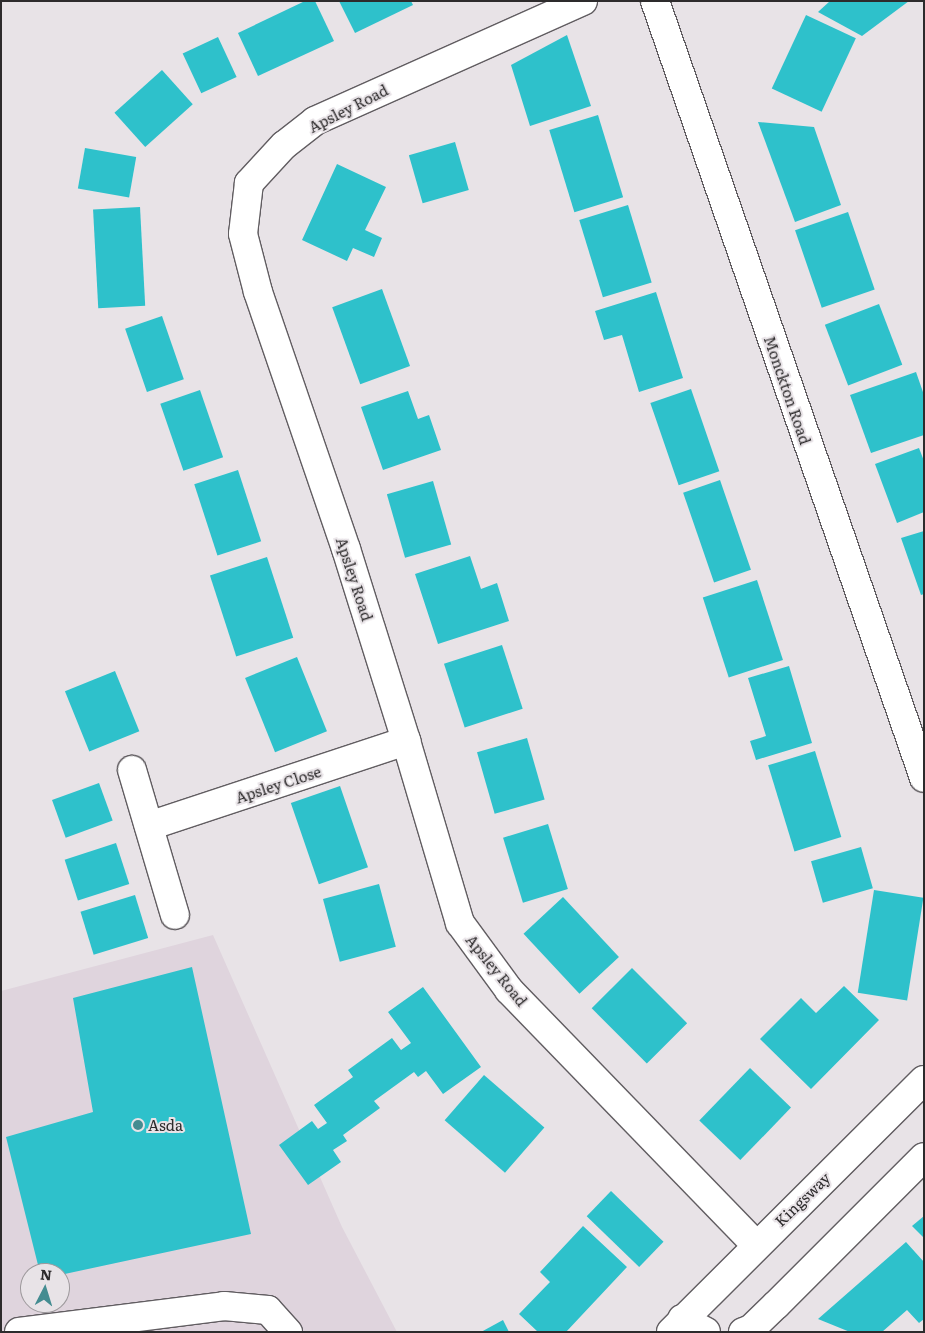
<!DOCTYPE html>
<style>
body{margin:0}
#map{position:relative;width:925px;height:1333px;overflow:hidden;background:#e8e3e7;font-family:Literata,serif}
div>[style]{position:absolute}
.built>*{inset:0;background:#dfd4dd}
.building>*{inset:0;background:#2ec1cb;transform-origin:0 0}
.roads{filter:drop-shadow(1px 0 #615d61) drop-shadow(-1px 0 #615d61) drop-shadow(0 1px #615d61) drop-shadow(0 -1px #615d61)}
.minor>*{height:28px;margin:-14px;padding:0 14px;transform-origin:14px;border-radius:14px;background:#fff}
.dots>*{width:14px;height:14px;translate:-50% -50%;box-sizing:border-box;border:2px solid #e8e3e7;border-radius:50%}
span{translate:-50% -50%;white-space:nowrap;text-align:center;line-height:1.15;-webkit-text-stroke:4px #e8e3e7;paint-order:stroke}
.street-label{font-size:15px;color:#2d2b2c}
.poi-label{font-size:15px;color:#2d2b2c}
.left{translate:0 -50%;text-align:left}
.frame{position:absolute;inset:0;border:2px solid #2d2b2c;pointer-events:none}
.north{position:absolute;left:20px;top:1263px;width:50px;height:50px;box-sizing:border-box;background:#e8e3e7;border:1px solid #9d999c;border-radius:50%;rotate:5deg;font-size:14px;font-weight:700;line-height:20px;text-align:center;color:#2d2b2c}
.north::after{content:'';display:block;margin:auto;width:18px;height:22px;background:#448c91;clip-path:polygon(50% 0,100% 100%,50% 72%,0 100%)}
</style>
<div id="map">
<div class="built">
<i style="clip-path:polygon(evenodd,213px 935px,342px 1227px,397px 1332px,1px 1332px,1px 991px,213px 935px,30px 1273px,60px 1273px,60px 1303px,30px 1303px,30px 1273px)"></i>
</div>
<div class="building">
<i style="clip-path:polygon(305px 1px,315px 1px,334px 41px,258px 76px,238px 33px)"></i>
<i style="clip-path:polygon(339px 1px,411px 1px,413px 5px,355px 33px)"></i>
<i style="clip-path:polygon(830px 1px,909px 1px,862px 36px,818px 12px)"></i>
<i style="left:806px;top:15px;width:55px;height:81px;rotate:25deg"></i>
<i style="clip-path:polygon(567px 35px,591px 106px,530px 126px,511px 65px)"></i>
<i style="left:218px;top:37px;width:44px;height:39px;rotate:65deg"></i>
<i style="left:162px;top:70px;width:46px;height:64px;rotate:48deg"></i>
<i style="left:598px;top:115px;width:86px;height:51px;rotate:73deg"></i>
<i style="clip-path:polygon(758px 122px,814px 127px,841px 205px,795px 222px)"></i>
<i style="left:455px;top:142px;width:50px;height:48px;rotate:74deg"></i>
<i style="left:85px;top:148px;width:52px;height:41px;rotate:10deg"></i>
<i style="clip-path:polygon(337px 164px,386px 187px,365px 230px,382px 238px,374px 257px,353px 248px,347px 261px,302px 240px)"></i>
<i style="left:628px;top:205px;width:81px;height:51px;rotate:73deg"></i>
<i style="left:140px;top:207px;width:99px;height:47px;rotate:87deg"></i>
<i style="left:848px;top:212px;width:82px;height:56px;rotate:71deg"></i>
<i style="left:382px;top:289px;width:82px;height:53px;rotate:70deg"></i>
<i style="clip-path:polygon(656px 292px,683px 378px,639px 392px,622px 335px,604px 340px,595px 311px)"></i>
<i style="left:879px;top:304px;width:65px;height:58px;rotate:69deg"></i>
<i style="left:162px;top:316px;width:67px;height:39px;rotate:71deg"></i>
<i style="clip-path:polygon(916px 372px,924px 395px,924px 435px,871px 453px,850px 395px)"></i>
<i style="left:691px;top:389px;width:87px;height:43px;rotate:71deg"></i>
<i style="left:200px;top:390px;width:71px;height:42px;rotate:71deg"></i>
<i style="clip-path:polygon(408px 391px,418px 419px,429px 415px,441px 450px,383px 470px,361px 407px)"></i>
<i style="clip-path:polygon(919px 448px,924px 461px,924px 512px,897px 523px,875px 464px)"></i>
<i style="left:238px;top:470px;width:75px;height:46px;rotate:72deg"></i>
<i style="left:720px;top:480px;width:95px;height:39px;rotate:71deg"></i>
<i style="left:433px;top:481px;width:66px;height:48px;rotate:74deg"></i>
<i style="clip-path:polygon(924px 531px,924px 594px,921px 595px,901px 538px)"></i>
<i style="clip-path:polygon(470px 556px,481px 589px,497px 583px,509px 621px,438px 644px,415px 574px)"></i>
<i style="left:267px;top:557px;width:85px;height:60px;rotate:72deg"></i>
<i style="left:757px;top:580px;width:84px;height:57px;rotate:72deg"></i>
<i style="left:502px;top:645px;width:67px;height:61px;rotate:72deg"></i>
<i style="left:297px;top:657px;width:80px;height:56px;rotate:68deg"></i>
<i style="clip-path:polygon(789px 666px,812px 743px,756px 760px,750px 741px,766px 736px,748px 678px)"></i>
<i style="left:115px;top:671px;width:65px;height:54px;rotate:68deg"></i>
<i style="left:527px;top:738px;width:64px;height:52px;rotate:74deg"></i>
<i style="left:815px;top:751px;width:90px;height:49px;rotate:73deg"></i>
<i style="left:99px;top:783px;width:40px;height:50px;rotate:70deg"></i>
<i style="left:340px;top:786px;width:86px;height:52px;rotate:71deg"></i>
<i style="left:548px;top:824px;width:68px;height:47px;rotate:73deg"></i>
<i style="left:116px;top:843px;width:43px;height:54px;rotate:72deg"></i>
<i style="left:861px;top:847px;width:43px;height:52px;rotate:74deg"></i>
<i style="left:379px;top:884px;width:65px;height:58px;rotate:75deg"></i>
<i style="left:874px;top:890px;width:50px;height:104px;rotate:9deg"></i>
<i style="left:135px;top:895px;width:45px;height:57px;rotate:73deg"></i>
<i style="left:563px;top:897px;width:82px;height:54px;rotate:47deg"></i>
<i style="clip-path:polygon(192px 967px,251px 1234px,60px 1275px,40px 1273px,6px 1137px,93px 1112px,73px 998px)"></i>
<i style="left:632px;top:968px;width:78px;height:57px;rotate:45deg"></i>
<i style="clip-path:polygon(844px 986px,879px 1020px,811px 1089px,760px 1039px,801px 998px,816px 1013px)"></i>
<i style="clip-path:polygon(423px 987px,481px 1067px,443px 1094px,426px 1071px,418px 1077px,414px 1072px,374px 1101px,380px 1108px,343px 1135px,347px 1141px,333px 1150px,341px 1162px,308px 1185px,279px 1145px,312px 1121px,318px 1129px,327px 1123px,314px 1105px,353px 1077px,348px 1070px,392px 1038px,401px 1050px,411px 1043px,388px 1012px)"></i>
<i style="left:750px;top:1068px;width:57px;height:73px;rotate:44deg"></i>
<i style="left:484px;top:1075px;width:80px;height:60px;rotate:41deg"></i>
<i style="left:611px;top:1191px;width:73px;height:35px;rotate:44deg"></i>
<i style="clip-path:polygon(924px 1216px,924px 1238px,912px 1226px)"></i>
<i style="clip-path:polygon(583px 1226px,627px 1267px,566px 1332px,538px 1332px,519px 1314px,550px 1282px,540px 1272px)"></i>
<i style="clip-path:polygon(906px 1242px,924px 1262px,924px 1319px,919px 1323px,907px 1310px,882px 1332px,850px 1332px,818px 1319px)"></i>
<i style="clip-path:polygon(503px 1320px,509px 1332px,481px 1332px)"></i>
</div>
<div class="roads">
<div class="minor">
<i style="left:583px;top:1px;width:294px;rotate:155.9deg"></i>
<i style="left:315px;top:121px;width:39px;rotate:142deg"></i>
<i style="left:284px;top:145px;width:52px;rotate:132.6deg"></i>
<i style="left:249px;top:183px;width:51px;rotate:96.7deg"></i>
<i style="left:243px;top:234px;width:60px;rotate:75.5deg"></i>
<i style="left:258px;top:292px;width:272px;rotate:71.1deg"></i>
<i style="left:346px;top:549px;width:201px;rotate:72.6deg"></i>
<i style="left:406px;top:741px;width:190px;rotate:73.5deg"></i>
<i style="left:460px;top:923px;width:83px;rotate:53.8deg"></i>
<i style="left:509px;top:990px;width:355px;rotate:45.9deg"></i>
<i style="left:655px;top:1px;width:822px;rotate:70.9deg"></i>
<i style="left:132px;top:770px;width:151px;rotate:73.5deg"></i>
<i style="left:149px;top:826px;width:271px;rotate:-18.3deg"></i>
<i style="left:682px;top:1319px;width:27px;rotate:28deg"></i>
<i style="left:19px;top:1332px;width:207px;rotate:-7.2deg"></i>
<i style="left:224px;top:1306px;width:44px;rotate:5.2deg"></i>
<i style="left:268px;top:1310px;width:30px;rotate:48deg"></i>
<i style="left:671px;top:1332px;width:357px;rotate:-44.9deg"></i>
<i style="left:743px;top:1332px;width:9px;rotate:-21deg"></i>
<i style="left:751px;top:1329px;width:35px;rotate:-44deg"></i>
<i style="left:776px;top:1305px;width:209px;rotate:-45deg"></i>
</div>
</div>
<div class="dots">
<i style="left:138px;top:1125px;background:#448c91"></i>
</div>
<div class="street-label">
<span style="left:348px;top:108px;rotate:-27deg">Apsley Road</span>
<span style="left:788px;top:390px;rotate:71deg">Monckton Road</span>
<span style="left:355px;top:579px;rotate:72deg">Apsley Road</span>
<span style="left:278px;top:784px;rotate:-18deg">Apsley Close</span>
<span style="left:497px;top:970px;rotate:51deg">Apsley Road</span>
<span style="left:802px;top:1199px;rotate:-44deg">Kingsway</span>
</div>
<div class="poi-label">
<span class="left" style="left:148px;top:1125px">Asda</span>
</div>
<div class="frame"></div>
<div class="north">N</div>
</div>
